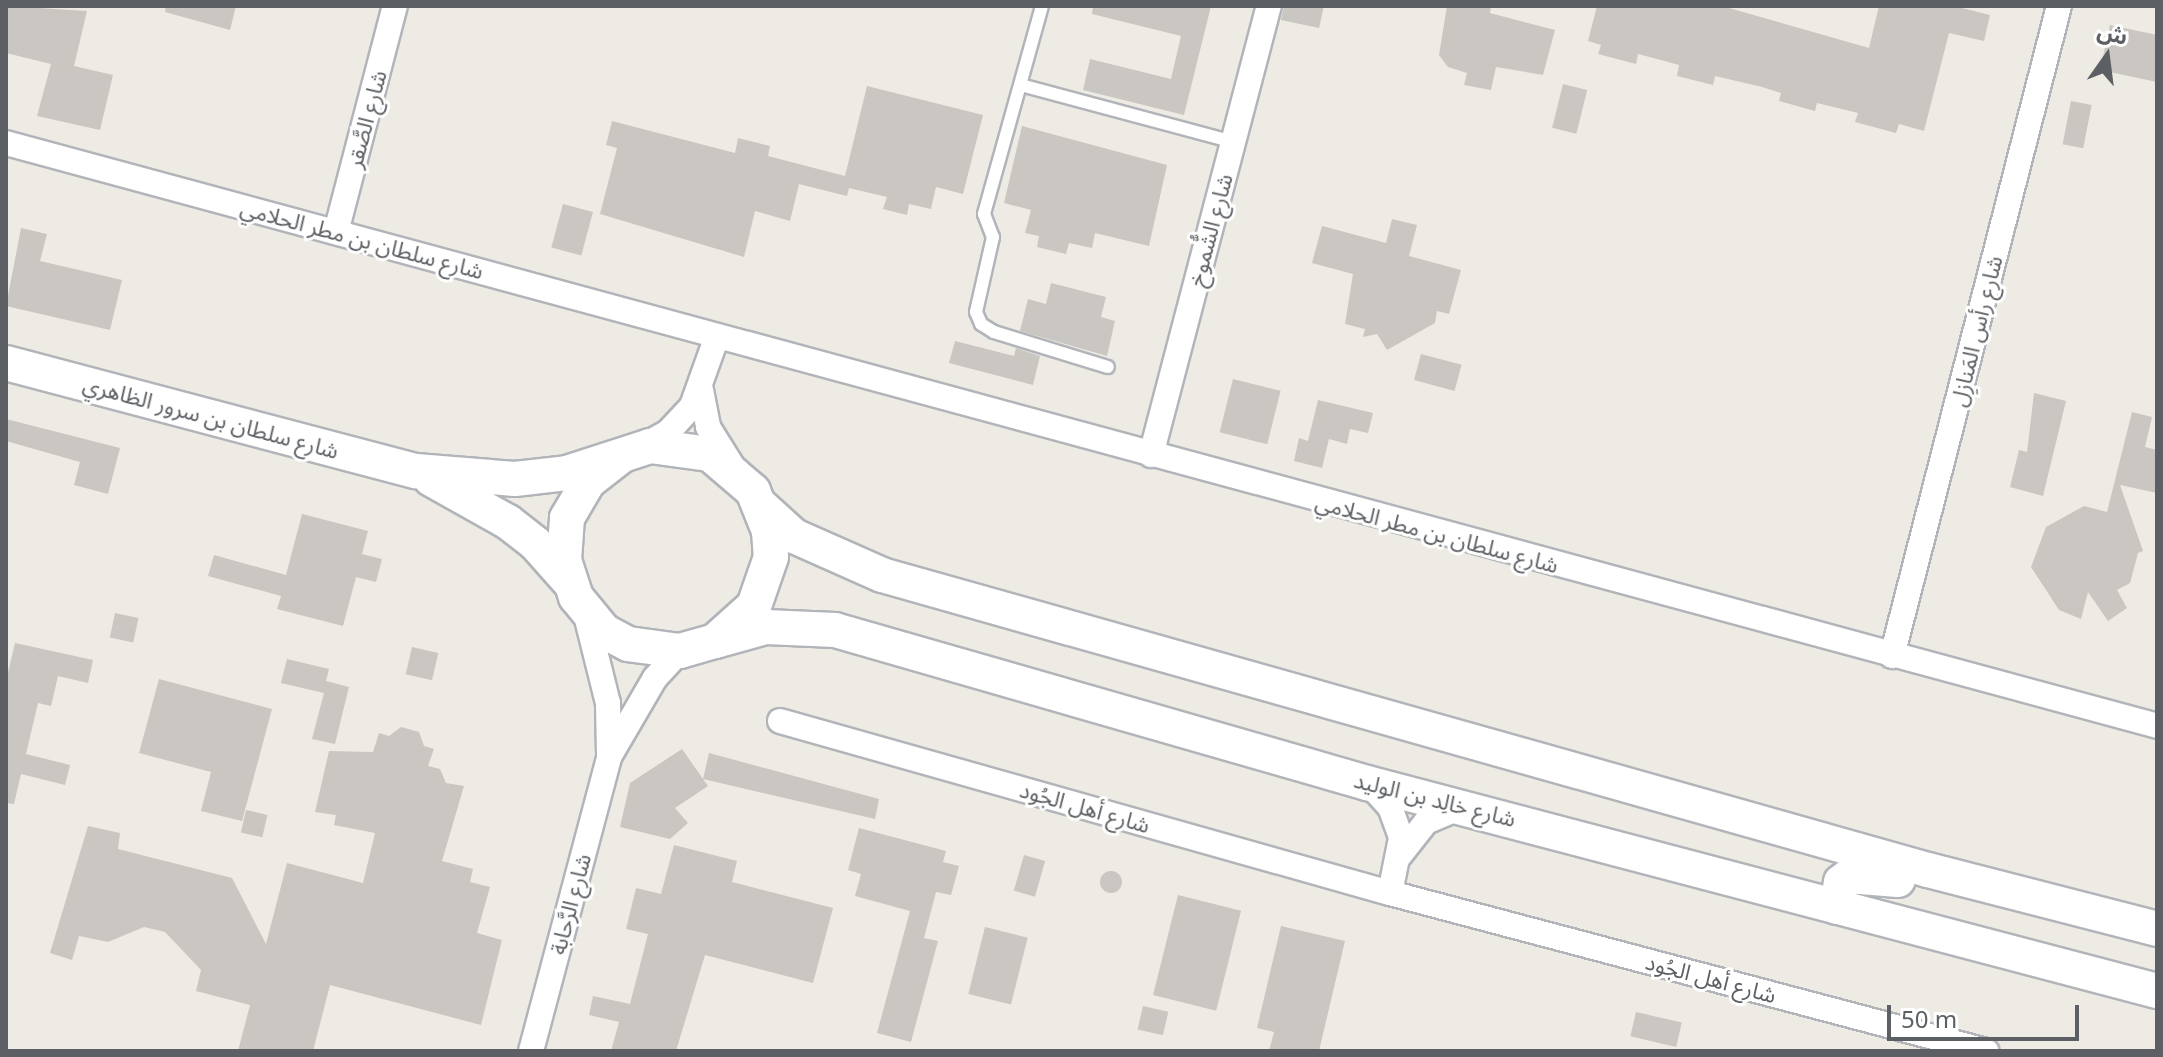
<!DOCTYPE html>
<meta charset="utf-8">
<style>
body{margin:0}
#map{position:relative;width:2163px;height:1057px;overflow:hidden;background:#eeebe4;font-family:"Noto Sans","Noto Sans Arabic",sans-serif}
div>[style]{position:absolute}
.building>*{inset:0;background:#cac6c1;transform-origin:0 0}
.round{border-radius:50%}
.roads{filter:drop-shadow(2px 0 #b1b5b9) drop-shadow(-2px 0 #b1b5b9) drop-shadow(0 2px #b1b5b9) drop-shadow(0 -2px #b1b5b9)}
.lane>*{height:12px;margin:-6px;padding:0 6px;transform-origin:6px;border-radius:6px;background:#fff}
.street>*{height:24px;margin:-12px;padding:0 12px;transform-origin:12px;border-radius:12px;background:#fff}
.secondary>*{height:34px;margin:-17px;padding:0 17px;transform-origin:17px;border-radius:17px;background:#fff}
span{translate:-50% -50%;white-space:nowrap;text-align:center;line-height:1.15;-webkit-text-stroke:6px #fff;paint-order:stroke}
.street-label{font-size:22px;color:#5c6064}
.frame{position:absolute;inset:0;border:8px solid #5c6064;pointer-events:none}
.north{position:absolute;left:2067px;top:16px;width:80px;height:80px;-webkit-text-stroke:6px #fff;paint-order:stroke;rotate:14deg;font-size:22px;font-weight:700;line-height:32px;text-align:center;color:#5c6064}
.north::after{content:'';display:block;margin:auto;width:28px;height:36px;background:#5c6064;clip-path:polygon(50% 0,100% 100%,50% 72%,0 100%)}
.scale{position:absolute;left:1887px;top:1005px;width:192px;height:36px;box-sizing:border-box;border:4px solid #5c6064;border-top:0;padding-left:10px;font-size:24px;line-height:28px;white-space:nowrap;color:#5c6064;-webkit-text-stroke:6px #fff;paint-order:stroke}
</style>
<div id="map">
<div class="building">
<i style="clip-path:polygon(6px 6px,87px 11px,74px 66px,113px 75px,100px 130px,37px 116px,51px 64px,6px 53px)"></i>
<i style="clip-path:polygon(166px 6px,236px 6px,230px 30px,165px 12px)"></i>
<i style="clip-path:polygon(1093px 6px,1211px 6px,1184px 115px,1083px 90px,1090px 59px,1171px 79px,1181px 36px,1092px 14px)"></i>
<i style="clip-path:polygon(1284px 6px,1324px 6px,1319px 28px,1281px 20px)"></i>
<i style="clip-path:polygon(1447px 6px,1491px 6px,1490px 13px,1555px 30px,1543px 75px,1496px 67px,1491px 90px,1464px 85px,1467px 73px,1448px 67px,1439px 55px)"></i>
<i style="clip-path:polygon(1597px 6px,1722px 6px,1869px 48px,1879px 6px,1954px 6px,1990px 15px,1984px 41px,1949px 33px,1924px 131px,1899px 124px,1896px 133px,1855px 122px,1858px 113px,1817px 103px,1815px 111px,1779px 101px,1781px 93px,1762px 87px,1715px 76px,1713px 85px,1677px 76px,1679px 65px,1661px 60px,1638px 54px,1636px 64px,1598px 54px,1601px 45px,1588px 41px)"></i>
<i style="clip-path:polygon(2110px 25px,2157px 35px,2157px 82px,2100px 70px)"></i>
<i style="left:1563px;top:84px;width:25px;height:45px;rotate:14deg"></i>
<i style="clip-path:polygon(867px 86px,983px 115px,963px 194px,936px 187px,931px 209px,909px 204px,907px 215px,883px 209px,887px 197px,849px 188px,847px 196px,799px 184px,790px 221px,755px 211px,744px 257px,600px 214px,617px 148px,606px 145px,612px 121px,735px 153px,738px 138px,770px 146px,768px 156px,845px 176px)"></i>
<i style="left:2071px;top:101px;width:21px;height:44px;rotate:11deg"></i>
<i style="clip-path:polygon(1022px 126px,1167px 165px,1149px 246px,1095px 233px,1092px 248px,1069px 243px,1066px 254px,1037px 247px,1039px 236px,1025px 233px,1031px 210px,1004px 203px)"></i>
<i style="left:563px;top:204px;width:31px;height:45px;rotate:15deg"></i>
<i style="clip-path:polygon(1392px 219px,1417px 225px,1409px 256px,1461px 270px,1449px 314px,1437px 311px,1435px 323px,1387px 350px,1377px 334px,1363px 337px,1365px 329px,1345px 324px,1353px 274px,1312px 263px,1322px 226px,1386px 243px)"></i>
<i style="clip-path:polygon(21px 228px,47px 234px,40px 261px,122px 280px,110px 330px,6px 306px)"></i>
<i style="clip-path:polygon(1051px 283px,1106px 297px,1101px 317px,1115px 321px,1107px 356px,1020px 331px,1028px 299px,1046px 304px)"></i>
<i style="clip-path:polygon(955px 341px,1014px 356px,1016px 348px,1040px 356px,1033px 385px,949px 363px)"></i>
<i style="left:1421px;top:354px;width:42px;height:27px;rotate:15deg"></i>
<i style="left:1233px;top:379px;width:49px;height:55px;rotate:14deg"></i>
<i style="clip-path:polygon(2034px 393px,2066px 401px,2043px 496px,2010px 487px,2019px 450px,2027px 452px)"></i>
<i style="clip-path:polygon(1318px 400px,1373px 413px,1368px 433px,1350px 429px,1347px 444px,1329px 439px,1322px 468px,1294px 461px,1299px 438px,1308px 441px)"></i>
<i style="clip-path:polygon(2132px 412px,2152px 417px,2145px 447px,2157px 450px,2157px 493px,2120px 485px,2143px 551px,2138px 553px,2130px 583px,2117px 590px,2127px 608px,2108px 621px,2088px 592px,2081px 619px,2059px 610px,2031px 567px,2046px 527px,2084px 506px,2107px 512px)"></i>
<i style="clip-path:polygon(6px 419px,120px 448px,108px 494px,74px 485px,80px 462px,6px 441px)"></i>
<i style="clip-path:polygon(302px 514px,368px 531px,362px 554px,382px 559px,376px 582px,356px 577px,343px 626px,277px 609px,281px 596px,208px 576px,214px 555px,286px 575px)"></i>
<i style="left:115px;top:613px;width:24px;height:25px;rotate:12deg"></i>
<i style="clip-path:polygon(15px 643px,93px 660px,88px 683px,58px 676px,51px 706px,38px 703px,26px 754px,70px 765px,65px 785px,21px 774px,14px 804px,6px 803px,6px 681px)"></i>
<i style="left:412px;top:647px;width:27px;height:28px;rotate:13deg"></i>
<i style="clip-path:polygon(287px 659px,329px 669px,326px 681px,349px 687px,335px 744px,312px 739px,324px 693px,281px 683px)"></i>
<i style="clip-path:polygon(159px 679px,272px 709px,242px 821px,201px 811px,211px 772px,139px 753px)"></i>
<i style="clip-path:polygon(401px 727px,419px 732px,424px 746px,434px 749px,428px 766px,440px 769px,446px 783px,464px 786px,442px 861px,473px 869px,470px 882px,490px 887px,477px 933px,502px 940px,481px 1025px,330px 985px,313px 1051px,238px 1051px,250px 1005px,196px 991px,201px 970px,165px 932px,144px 927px,108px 942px,79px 936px,72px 960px,50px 953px,88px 826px,120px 833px,118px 849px,232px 878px,266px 944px,287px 863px,363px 883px,375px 833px,334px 825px,336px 815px,315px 812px,329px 751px,373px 752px,379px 733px,389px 736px)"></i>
<i style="clip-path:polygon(682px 749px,703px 779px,709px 753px,879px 799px,875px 819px,703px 779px,708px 786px,675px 808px,688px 823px,670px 839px,620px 827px,630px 783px)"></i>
<i style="left:246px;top:810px;width:22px;height:23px;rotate:13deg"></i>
<i style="clip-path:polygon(859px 828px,946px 851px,943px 862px,959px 866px,951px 895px,936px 892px,924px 938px,938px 941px,911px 1042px,877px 1033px,910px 911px,855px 896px,861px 874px,848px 870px)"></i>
<i style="clip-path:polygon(674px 845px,737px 861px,732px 882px,833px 908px,813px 983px,705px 955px,676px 1051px,611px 1051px,619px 1022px,589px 1015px,593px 996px,630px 1004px,648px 934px,626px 929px,636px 888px,661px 894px)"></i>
<i style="left:1024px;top:855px;width:22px;height:37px;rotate:16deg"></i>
<i class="round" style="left:1100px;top:871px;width:22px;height:22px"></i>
<i style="left:1178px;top:895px;width:65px;height:103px;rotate:14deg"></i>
<i style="clip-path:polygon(1281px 926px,1345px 941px,1319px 1051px,1269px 1051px,1274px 1032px,1257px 1028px)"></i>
<i style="left:985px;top:927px;width:44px;height:69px;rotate:14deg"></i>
<i style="left:1143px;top:1006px;width:26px;height:24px;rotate:13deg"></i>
<i style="left:1636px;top:1012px;width:47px;height:25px;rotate:13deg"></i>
</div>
<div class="roads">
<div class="lane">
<i style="left:1042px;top:6px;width:216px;rotate:105.6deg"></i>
<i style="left:984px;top:214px;width:25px;rotate:69deg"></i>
<i style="left:993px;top:237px;width:77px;rotate:102.8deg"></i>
<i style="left:976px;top:312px;width:13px;rotate:67deg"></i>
<i style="left:981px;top:324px;width:15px;rotate:32deg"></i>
<i style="left:994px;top:332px;width:119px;rotate:17.1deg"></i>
<i style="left:1021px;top:85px;width:220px;rotate:15deg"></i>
</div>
<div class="street">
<i style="left:6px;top:143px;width:2229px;rotate:15.16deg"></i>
<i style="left:336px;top:232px;width:234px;rotate:-75.4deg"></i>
<i style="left:701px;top:390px;width:38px;rotate:79deg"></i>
<i style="left:708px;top:427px;width:44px;rotate:58.1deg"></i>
<i style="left:641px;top:447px;width:31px;rotate:-29deg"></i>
<i style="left:668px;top:432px;width:35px;rotate:-47deg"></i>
<i style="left:692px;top:406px;width:74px;rotate:-70.3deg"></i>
<i style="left:1151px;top:455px;width:464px;rotate:-75.3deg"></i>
<i style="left:586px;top:615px;width:91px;rotate:76deg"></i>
<i style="left:608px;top:703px;width:52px;rotate:88.9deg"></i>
<i style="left:1892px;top:656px;width:671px;rotate:-75.59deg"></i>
<i style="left:780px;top:721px;width:634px;rotate:15.75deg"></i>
<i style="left:1390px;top:893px;width:617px;rotate:14.85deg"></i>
<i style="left:1369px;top:784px;width:31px;rotate:48deg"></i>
<i style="left:1390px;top:807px;width:33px;rotate:70deg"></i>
<i style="left:1401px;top:838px;width:56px;rotate:101.3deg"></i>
<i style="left:1400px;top:855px;width:42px;rotate:-51.8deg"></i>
<i style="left:1426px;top:822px;width:39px;rotate:-23deg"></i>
<i style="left:531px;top:1051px;width:304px;rotate:-75.1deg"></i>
<i style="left:609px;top:757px;width:91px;rotate:-59.8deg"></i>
<i style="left:655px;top:678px;width:37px;rotate:-47deg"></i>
</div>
<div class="secondary">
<i style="left:6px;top:363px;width:424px;rotate:14.8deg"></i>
<i style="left:416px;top:471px;width:99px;rotate:4.6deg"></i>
<i style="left:515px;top:479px;width:52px;rotate:-6.6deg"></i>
<i style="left:567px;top:473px;width:87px;rotate:-18deg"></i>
<i style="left:650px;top:446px;width:61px;rotate:7.6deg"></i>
<i style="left:710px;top:454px;width:57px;rotate:40.7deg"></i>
<i style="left:753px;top:491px;width:43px;rotate:68.2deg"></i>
<i style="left:769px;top:531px;width:26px;rotate:86deg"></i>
<i style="left:771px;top:557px;width:52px;rotate:109.1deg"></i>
<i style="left:754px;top:606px;width:52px;rotate:138.1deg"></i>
<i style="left:715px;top:641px;width:36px;rotate:164deg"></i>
<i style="left:680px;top:651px;width:52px;rotate:-172.3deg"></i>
<i style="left:628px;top:644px;width:27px;rotate:-152deg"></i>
<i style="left:604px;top:631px;width:44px;rotate:-129.5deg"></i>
<i style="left:576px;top:597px;width:39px;rotate:-108deg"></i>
<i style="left:564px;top:560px;width:42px;rotate:-85.9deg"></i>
<i style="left:567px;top:518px;width:42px;rotate:-59.7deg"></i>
<i style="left:588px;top:482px;width:42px;rotate:-38.2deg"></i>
<i style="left:431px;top:479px;width:88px;rotate:29.2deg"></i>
<i style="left:508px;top:522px;width:34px;rotate:38deg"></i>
<i style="left:535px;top:543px;width:50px;rotate:48.3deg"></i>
<i style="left:761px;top:506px;width:45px;rotate:42.3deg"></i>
<i style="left:794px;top:536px;width:96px;rotate:23.9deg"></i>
<i style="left:882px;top:575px;width:1087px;rotate:15.75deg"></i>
<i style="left:1928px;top:870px;width:236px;rotate:14.4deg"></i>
<i style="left:715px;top:641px;width:53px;rotate:-15.4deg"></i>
<i style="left:766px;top:627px;width:69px;rotate:2.5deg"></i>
<i style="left:835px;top:630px;width:554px;rotate:16.04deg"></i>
<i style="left:1367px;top:783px;width:817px;rotate:14.75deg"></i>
<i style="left:1837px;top:907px;width:25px;rotate:-81deg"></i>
<i style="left:1841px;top:882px;width:10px;rotate:-37deg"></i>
<i style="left:1849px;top:876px;width:49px;rotate:4.7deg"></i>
</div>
</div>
<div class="street-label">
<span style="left:366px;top:119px;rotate:-75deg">شارع الصَّقر</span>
<span style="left:1210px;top:230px;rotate:-75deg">شارع الشُّموخ</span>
<span style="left:362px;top:239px;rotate:15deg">شارع سلطان بن مطر الحلامي</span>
<span style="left:1976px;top:331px;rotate:-76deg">شارع رأس المَنازِل</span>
<span style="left:211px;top:417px;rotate:15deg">شارع سلطان بن سرور الظاهري</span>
<span style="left:1437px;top:533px;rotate:15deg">شارع سلطان بن مطر الحلامي</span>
<span style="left:1435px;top:799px;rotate:14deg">شارع خالِد بن الوليد</span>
<span style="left:1085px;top:807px;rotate:16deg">شارع أهل الجُود</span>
<span style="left:570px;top:904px;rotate:-75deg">شارع الرَّحابة</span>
<span style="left:1711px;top:978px;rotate:15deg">شارع أهل الجُود</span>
</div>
<div class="frame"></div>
<div class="north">ش</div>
<div class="scale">50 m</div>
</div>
